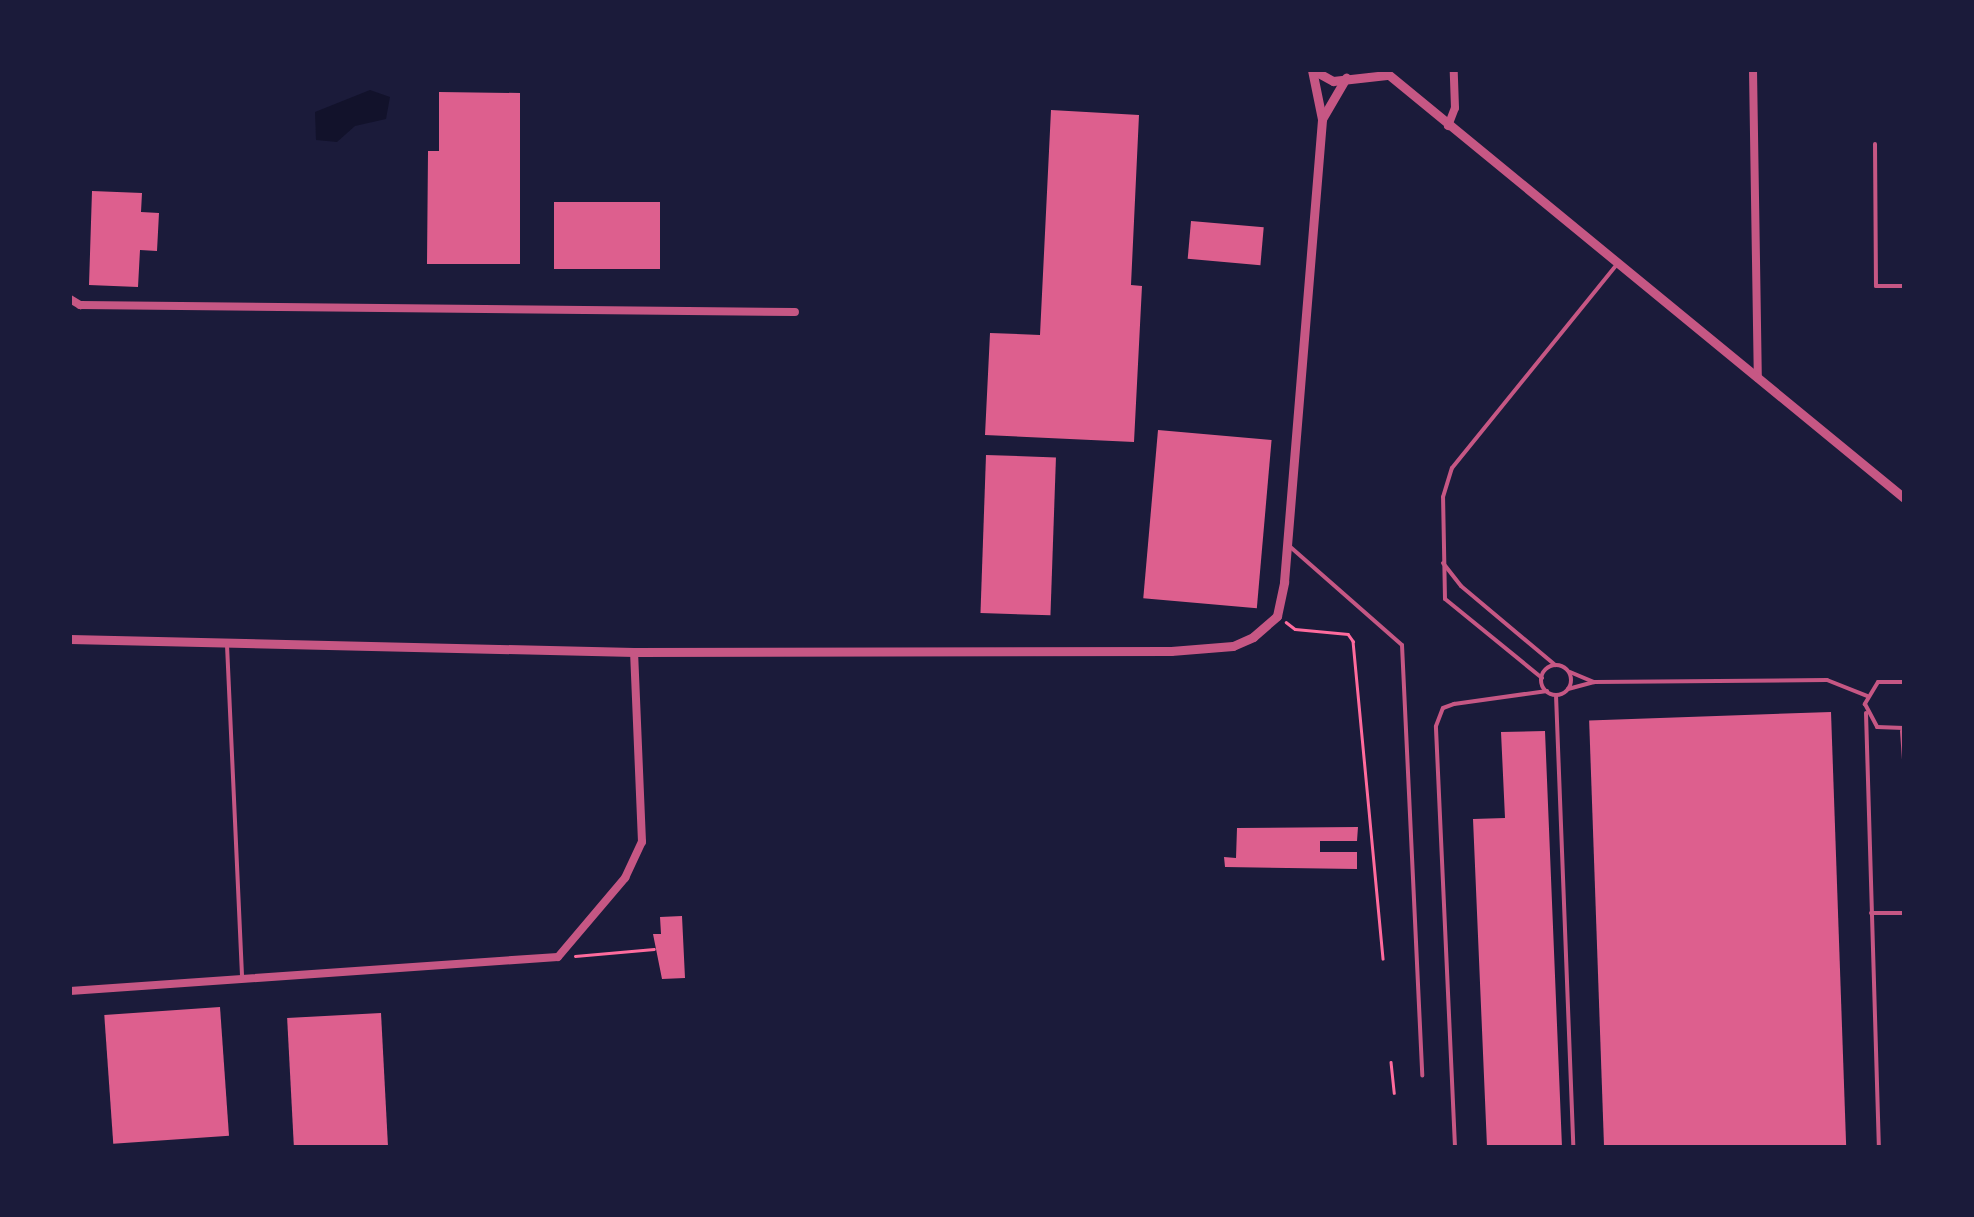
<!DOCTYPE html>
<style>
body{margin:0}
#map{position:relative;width:1974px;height:1217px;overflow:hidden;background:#1b1b3a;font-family:Signika,sans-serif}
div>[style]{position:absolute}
.water>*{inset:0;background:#12122b}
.building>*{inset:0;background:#dd5f8e;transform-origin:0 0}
.path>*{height:2.5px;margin:-1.25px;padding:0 1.25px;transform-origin:1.25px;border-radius:1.25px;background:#ff6b9d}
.service>*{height:4px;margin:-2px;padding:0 2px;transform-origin:2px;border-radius:2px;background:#c65784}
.service>.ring{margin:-2px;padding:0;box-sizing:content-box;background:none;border:4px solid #c65784;border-radius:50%}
.minor>*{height:8px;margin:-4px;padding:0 4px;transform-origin:4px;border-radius:4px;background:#c65784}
.tertiary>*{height:9px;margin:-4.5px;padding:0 4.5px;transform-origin:4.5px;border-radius:4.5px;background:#c65784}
span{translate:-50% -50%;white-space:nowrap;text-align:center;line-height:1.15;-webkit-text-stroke:10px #1b1b3a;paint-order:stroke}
.frame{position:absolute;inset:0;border:72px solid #1b1b3a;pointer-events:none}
</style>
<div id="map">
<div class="water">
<i style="clip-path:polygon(370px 90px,390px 97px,386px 119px,355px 126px,337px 142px,316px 140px,315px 112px)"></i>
</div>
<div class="building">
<i style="clip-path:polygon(439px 92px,520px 93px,520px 264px,427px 264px,428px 151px,439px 151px)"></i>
<i style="clip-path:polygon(1051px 110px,1139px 115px,1131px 285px,1142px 286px,1134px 442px,985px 435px,990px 333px,1040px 335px)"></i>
<i style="clip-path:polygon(92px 191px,142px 193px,141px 212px,159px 213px,157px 251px,140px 250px,138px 287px,89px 285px)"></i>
<i style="left:554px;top:202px;width:106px;height:67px"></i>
<i style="left:1191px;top:221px;width:73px;height:38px;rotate:5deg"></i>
<i style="left:1158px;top:430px;width:114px;height:169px;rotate:5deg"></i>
<i style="left:986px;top:455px;width:70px;height:158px;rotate:2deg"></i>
<i style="left:1831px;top:712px;width:435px;height:242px;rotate:88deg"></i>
<i style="clip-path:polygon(1545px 731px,1562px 1147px,1487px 1147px,1473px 819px,1505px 818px,1501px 732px)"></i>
<i style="clip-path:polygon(1358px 827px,1357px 841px,1320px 841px,1320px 852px,1357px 852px,1357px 869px,1225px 867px,1224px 857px,1236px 858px,1237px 828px)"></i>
<i style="clip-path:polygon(682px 916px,685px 978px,662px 979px,653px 934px,661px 934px,660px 917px)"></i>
<i style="left:220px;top:1007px;width:129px;height:116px;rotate:86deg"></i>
<i style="left:381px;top:1013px;width:134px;height:94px;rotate:87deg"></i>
</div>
<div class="path">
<i style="left:1286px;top:622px;width:11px;rotate:38deg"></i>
<i style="left:1295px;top:629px;width:53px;rotate:5.4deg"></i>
<i style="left:1348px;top:634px;width:9px;rotate:54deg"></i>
<i style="left:1353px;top:641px;width:319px;rotate:84.6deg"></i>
<i style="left:575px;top:956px;width:79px;rotate:-5.1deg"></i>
<i style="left:1391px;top:1062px;width:31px;rotate:84deg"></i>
</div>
<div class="service">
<i style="left:1875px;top:144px;width:142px;rotate:89.6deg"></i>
<i style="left:1876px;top:286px;width:28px"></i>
<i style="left:1287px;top:544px;width:153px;rotate:41.3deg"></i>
<i style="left:1402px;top:645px;width:431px;rotate:87.3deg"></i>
<i style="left:1443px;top:563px;width:29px;rotate:52deg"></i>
<i style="left:1461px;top:586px;width:123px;rotate:40deg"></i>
<i style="left:227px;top:645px;width:335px;rotate:87.4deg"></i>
<i class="ring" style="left:1541px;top:665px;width:26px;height:26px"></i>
<i style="left:1570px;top:672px;width:26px;rotate:23deg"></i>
<i style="left:1542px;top:678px;width:125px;rotate:-140.8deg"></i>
<i style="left:1445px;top:599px;width:102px;rotate:-91.1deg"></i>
<i style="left:1443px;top:497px;width:30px;rotate:-73deg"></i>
<i style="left:1452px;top:468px;width:259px;rotate:-51deg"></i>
<i style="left:1904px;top:682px;width:26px;rotate:180deg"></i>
<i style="left:1878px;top:682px;width:26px;rotate:121deg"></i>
<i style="left:1865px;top:704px;width:26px;rotate:62deg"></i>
<i style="left:1877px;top:727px;width:27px;rotate:2deg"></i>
<i style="left:1568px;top:689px;width:27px;rotate:-15deg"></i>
<i style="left:1594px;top:682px;width:233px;rotate:-0.5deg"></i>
<i style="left:1827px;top:680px;width:43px;rotate:21.8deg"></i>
<i style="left:1556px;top:695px;width:452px;rotate:87.8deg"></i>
<i style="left:1866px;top:713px;width:434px;rotate:88.3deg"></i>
<i style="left:1902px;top:731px;width:30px;rotate:86deg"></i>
<i style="left:1871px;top:913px;width:33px"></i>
<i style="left:1455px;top:1147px;width:421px;rotate:-92.6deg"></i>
<i style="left:1436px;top:726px;width:19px;rotate:-69deg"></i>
<i style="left:1443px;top:708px;width:12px;rotate:-20deg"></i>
<i style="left:1454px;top:704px;width:94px;rotate:-8deg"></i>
</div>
<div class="minor">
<i style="left:1753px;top:70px;width:308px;rotate:89.1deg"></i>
<i style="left:1448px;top:126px;width:19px;rotate:-69deg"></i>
<i style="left:1455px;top:108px;width:38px;rotate:-92deg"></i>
<i style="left:70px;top:299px;width:12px;rotate:31deg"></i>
<i style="left:80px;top:305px;width:715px;rotate:0.56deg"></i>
<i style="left:70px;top:991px;width:489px;rotate:-4deg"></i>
<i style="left:558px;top:957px;width:104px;rotate:-49.7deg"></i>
<i style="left:625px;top:878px;width:40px;rotate:-65deg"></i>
<i style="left:642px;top:842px;width:190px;rotate:-92.4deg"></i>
</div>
<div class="tertiary">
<i style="left:1313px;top:70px;width:23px;rotate:29deg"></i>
<i style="left:1333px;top:81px;width:54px;rotate:-6.3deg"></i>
<i style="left:1383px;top:70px;width:674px;rotate:39.4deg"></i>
<i style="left:1322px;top:119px;width:48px;rotate:-59.7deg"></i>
<i style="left:70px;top:639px;width:564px;rotate:1.32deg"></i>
<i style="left:634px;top:652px;width:537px;rotate:-0.11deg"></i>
<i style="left:1171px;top:651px;width:62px;rotate:-4.6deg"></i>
<i style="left:1233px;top:646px;width:22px;rotate:-24deg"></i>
<i style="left:1253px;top:637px;width:32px;rotate:-41deg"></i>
<i style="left:1277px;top:616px;width:35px;rotate:-78deg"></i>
<i style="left:1284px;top:582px;width:465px;rotate:-85.3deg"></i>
<i style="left:1322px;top:119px;width:50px;rotate:-101.5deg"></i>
</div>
<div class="frame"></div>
</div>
